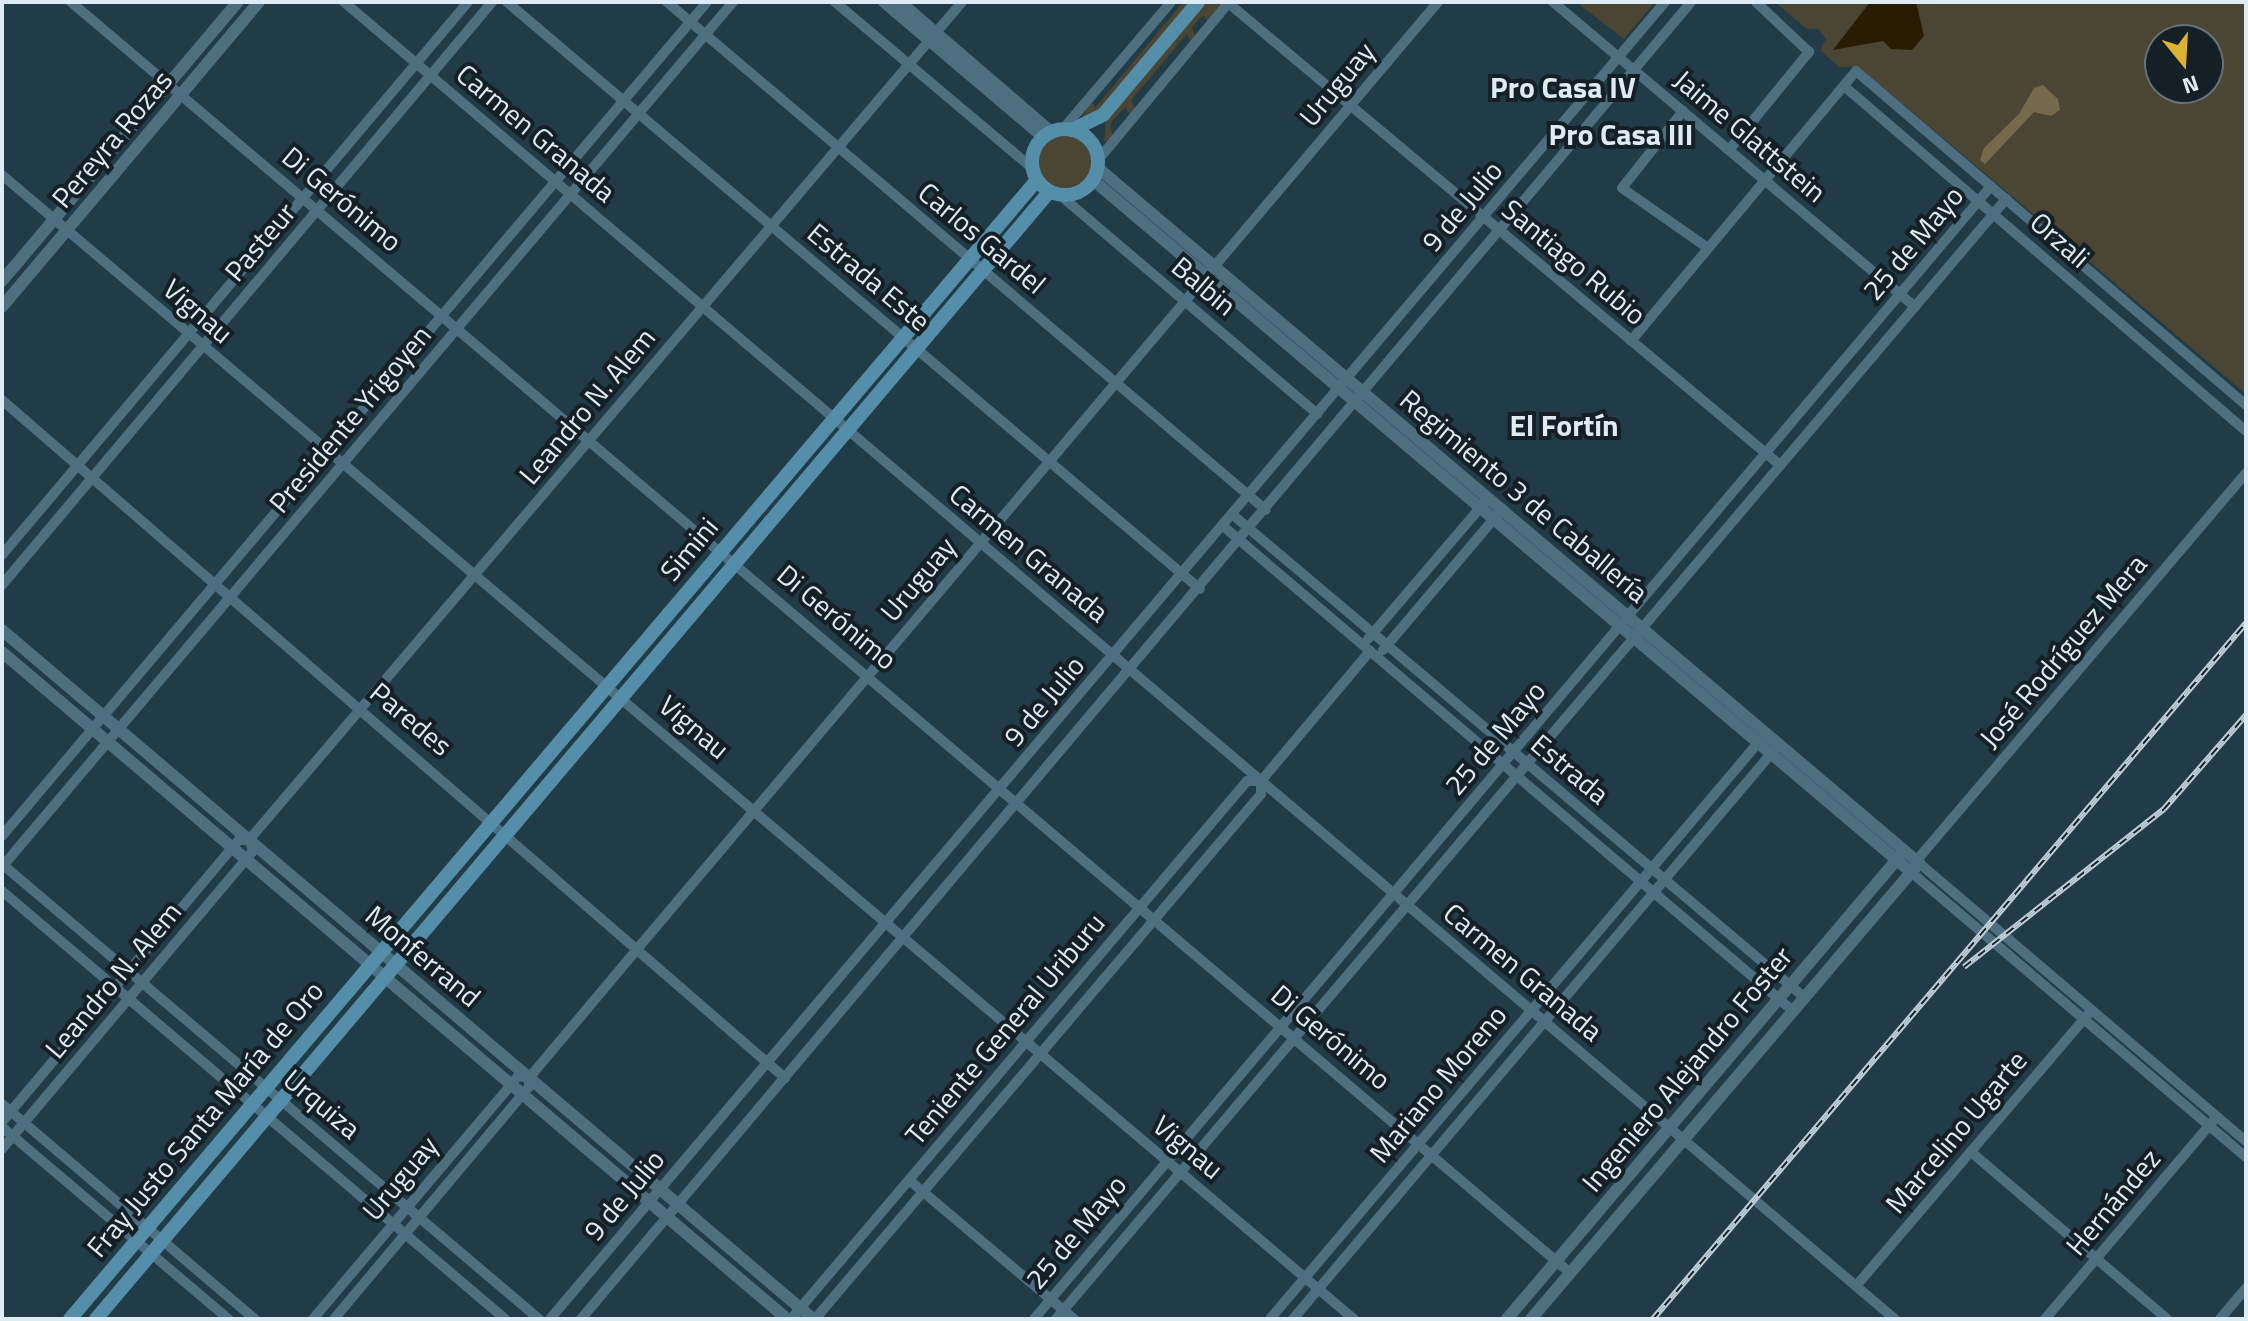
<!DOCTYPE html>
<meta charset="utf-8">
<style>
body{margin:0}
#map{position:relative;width:2248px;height:1321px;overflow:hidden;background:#213b47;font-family:"Titillium Web",sans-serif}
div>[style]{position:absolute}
.green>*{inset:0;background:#4b4534}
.round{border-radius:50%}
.forest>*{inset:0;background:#766a4d}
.water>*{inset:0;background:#281d02}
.minor>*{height:10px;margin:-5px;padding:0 5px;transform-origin:5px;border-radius:5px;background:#4d6f80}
.tertiary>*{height:12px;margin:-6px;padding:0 6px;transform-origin:6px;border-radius:6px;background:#4d6f80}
.secondary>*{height:14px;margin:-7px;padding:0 7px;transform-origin:7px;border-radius:7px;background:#558ea9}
.secondary>.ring{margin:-7px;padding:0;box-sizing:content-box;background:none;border:14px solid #558ea9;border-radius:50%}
.rail>*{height:6px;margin-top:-3px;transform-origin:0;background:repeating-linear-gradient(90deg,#152026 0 9px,#becfd7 0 18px);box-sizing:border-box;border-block:2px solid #becfd7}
span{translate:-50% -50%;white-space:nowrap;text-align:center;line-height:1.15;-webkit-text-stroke:8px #152026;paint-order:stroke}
.street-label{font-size:28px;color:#ddecf4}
.neighbourhood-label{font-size:30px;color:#ddecf4;font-weight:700}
.frame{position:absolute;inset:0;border:4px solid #ddecf4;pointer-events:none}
.north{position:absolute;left:2144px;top:24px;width:80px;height:80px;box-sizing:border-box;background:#152026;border:2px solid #657278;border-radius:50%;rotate:162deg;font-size:22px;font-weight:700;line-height:32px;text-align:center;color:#ddecf4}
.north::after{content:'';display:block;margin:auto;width:28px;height:36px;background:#ddb133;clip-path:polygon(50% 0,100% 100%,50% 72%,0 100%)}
</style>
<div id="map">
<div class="green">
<i style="clip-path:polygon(1183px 2px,1193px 2px,1100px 112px,1081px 120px,1091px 99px,1095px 108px)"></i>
<i style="clip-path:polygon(1204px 2px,1226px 2px,1209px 23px,1203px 15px,1192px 27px,1196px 38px,1191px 44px,1187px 34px,1131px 100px,1136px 110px,1131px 116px,1125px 107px,1110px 124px,1113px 137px,1104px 142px,1106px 118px)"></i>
<i style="clip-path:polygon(1576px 2px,1655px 2px,1624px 39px)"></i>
<i style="clip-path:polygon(evenodd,1775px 2px,2246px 2px,2246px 394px,1859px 67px,1839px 67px,1820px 50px,1826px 39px,1818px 29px,1807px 29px,1775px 2px,2160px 40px,2208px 40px,2208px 88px,2160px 88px,2160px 40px)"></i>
<i class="round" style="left:1037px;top:134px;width:56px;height:56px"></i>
</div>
<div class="forest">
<i style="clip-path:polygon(2043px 85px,2058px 99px,2060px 110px,2051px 116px,2034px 112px,1985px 164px,1980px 160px,1984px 148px,2019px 114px,2034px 88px)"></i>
</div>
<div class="water">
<i style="clip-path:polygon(1870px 2px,1916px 2px,1924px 36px,1912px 50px,1891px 49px,1883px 41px,1833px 50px)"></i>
</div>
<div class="minor">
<i style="left:71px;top:2px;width:1965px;rotate:40.29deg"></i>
<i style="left:344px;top:2px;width:2035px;rotate:40.34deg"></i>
<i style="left:507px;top:2px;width:908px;rotate:40.27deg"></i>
<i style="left:667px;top:2px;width:785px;rotate:40.3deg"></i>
<i style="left:835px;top:2px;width:258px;rotate:40.1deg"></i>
<i style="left:1227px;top:2px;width:721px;rotate:39.94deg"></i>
<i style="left:1553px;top:2px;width:473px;rotate:40.1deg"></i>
<i style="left:1844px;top:86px;width:530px;rotate:40.64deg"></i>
<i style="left:1683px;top:111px;width:98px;rotate:128.4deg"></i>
<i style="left:1622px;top:188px;width:105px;rotate:34.9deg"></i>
<i style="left:1063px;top:129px;width:167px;rotate:-49.6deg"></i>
<i style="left:1729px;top:150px;width:127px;rotate:-50.8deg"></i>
<i style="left:1809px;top:52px;width:73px;rotate:-136.7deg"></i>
<i style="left:1098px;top:160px;width:205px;rotate:-50.3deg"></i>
<i style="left:2px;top:175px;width:1771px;rotate:40.24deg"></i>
<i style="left:1060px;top:195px;width:338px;rotate:40.4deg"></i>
<i style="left:1631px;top:341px;width:351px;rotate:-50.2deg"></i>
<i style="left:1856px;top:71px;width:513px;rotate:40.58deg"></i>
<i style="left:2px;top:400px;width:1036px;rotate:40.89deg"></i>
<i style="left:1233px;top:515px;width:747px;rotate:40.17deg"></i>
<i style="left:1223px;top:526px;width:748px;rotate:40.39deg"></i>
<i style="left:2px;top:555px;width:723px;rotate:-49.88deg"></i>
<i style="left:2px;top:585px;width:762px;rotate:-49.95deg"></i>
<i style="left:1368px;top:639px;width:180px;rotate:-49.5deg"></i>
<i style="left:1383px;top:650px;width:185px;rotate:-49.8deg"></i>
<i style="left:2px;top:836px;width:1092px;rotate:-49.79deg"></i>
<i style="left:1917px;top:860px;width:508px;rotate:-49.63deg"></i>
<i style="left:1919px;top:863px;width:429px;rotate:40.4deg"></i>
<i style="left:2px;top:864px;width:704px;rotate:40.27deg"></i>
<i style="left:2px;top:867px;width:1133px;rotate:-49.8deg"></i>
<i style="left:1911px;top:872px;width:440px;rotate:40.4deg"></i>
<i style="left:2px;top:891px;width:660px;rotate:40.39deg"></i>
<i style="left:2px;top:1104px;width:332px;rotate:40.4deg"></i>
<i style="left:2px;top:1122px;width:368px;rotate:-50deg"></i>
<i style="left:239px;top:840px;width:10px"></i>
<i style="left:249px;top:840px;width:1100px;rotate:-49.61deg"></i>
<i style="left:2px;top:1127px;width:297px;rotate:40.3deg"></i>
<i style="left:2px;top:1149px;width:390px;rotate:-49.9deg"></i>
<i style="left:253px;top:851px;width:12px;rotate:-110deg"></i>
<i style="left:1971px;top:1152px;width:257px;rotate:40.4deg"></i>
<i style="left:909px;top:1180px;width:216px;rotate:40.1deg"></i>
<i style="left:1856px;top:1286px;width:358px;rotate:-49.5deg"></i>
<i style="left:313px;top:1319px;width:318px;rotate:-49.8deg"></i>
<i style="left:518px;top:1076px;width:11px;rotate:10deg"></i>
<i style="left:334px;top:1319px;width:303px;rotate:-50deg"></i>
<i style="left:529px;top:1087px;width:9px;rotate:-90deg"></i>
<i style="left:529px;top:1078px;width:170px;rotate:-50deg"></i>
<i style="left:638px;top:948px;width:1239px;rotate:-49.78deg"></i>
<i style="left:550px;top:1319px;width:1726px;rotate:-49.75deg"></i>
<i style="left:581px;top:1319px;width:1722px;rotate:-49.87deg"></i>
<i style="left:791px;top:1319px;width:705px;rotate:-49.72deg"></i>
<i style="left:1247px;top:781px;width:14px"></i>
<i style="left:815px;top:1319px;width:689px;rotate:-49.65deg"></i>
<i style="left:1261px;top:794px;width:13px;rotate:-90deg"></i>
<i style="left:1261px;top:781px;width:170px;rotate:-50deg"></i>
<i style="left:1034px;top:1319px;width:1483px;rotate:-49.81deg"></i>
<i style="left:1056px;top:1319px;width:1469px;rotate:-49.69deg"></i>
<i style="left:1270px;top:1319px;width:763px;rotate:-49.73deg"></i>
<i style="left:1293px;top:1319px;width:746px;rotate:-49.78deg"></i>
<i style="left:2045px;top:1319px;width:260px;rotate:-49.7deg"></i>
<i style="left:2220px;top:1319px;width:40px;rotate:-50deg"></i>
</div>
<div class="tertiary">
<i style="left:884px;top:2px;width:209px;rotate:40.3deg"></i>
<i style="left:900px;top:2px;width:199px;rotate:40.7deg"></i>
<i style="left:1098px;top:168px;width:1076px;rotate:40.25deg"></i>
<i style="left:1919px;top:863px;width:599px;rotate:130.39deg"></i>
<i style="left:1093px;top:180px;width:1071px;rotate:40.23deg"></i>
<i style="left:2px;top:281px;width:365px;rotate:-49.8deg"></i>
<i style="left:2px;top:307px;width:399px;rotate:-49.9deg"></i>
<i style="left:2px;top:630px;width:1064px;rotate:40.35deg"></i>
<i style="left:2px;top:652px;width:1030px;rotate:40.35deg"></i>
<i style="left:1507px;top:1319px;width:607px;rotate:-49.68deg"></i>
</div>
<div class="secondary">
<i class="ring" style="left:1032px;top:129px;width:52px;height:52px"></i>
<i style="left:1072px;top:130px;width:34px;rotate:-26deg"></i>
<i style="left:1103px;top:115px;width:148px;rotate:-49.9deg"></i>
<i style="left:70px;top:1319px;width:1494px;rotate:-49.67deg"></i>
<i style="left:96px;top:1319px;width:1476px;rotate:-49.78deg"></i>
</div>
<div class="rail">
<i style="left:1964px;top:967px;width:255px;rotate:-38.3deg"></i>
<i style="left:2164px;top:809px;width:125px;rotate:-48.9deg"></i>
<i style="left:1653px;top:1319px;width:914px;rotate:-49.57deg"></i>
</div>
<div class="street-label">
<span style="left:1337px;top:84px;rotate:-50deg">Uruguay</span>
<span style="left:536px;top:133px;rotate:40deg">Carmen Granada</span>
<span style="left:1750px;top:136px;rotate:40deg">Jaime Glattstein</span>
<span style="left:112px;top:139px;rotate:-50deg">Pereyra Rozas</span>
<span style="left:342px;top:199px;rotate:40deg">Di Gerónimo</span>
<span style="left:1462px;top:206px;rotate:-50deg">9 de Julio</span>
<span style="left:982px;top:238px;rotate:40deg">Carlos Gardel</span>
<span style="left:2060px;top:240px;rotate:41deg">Orzali</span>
<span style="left:260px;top:242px;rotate:-50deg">Pasteur</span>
<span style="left:1913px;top:243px;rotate:-50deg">25 de Mayo</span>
<span style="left:1574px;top:262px;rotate:40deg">Santiago Rubio</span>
<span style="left:869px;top:277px;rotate:40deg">Estrada Este</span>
<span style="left:1204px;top:286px;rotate:40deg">Balbin</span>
<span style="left:198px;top:311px;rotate:41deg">Vignau</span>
<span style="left:587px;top:406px;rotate:-50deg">Leandro N. Alem</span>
<span style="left:350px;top:419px;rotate:-50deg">Presidente Yrigoyen</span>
<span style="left:1524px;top:496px;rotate:40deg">Regimiento 3 de Caballería</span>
<span style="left:689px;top:549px;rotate:-50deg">Simini</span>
<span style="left:1029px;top:553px;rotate:40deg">Carmen Granada</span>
<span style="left:918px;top:579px;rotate:-50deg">Uruguay</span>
<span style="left:837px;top:617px;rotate:40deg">Di Gerónimo</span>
<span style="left:2063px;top:651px;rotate:-50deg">José Rodríguez Mera</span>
<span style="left:1044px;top:701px;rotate:-50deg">9 de Julio</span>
<span style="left:411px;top:719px;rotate:40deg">Paredes</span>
<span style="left:694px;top:727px;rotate:40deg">Vignau</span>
<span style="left:1495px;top:738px;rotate:-50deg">25 de Mayo</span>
<span style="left:1570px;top:769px;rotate:40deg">Estrada</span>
<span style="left:423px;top:956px;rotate:40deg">Monferrand</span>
<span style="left:1523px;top:972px;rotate:40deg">Carmen Granada</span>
<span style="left:113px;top:980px;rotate:-50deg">Leandro N. Alem</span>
<span style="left:1005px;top:1029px;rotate:-50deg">Teniente General Uriburu</span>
<span style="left:1331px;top:1037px;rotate:40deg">Di Gerónimo</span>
<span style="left:1687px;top:1069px;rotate:-50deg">Ingeniero Alejandro Foster</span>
<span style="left:1438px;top:1084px;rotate:-50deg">Mariano Moreno</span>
<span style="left:322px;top:1104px;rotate:40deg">Urquiza</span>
<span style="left:205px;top:1119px;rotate:-50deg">Fray Justo Santa María de Oro</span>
<span style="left:1956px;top:1132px;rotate:-50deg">Marcelino Ugarte</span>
<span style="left:1188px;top:1147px;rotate:40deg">Vignau</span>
<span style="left:400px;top:1178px;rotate:-50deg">Uruguay</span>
<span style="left:624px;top:1195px;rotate:-50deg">9 de Julio</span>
<span style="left:2113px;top:1202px;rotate:-50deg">Hernández</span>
<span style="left:1076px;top:1232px;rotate:-50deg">25 de Mayo</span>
</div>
<div class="neighbourhood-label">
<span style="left:1563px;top:87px">Pro Casa IV</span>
<span style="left:1621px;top:134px">Pro Casa III</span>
<span style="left:1564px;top:425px">El Fortín</span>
</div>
<div class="frame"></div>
<div class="north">N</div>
</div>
